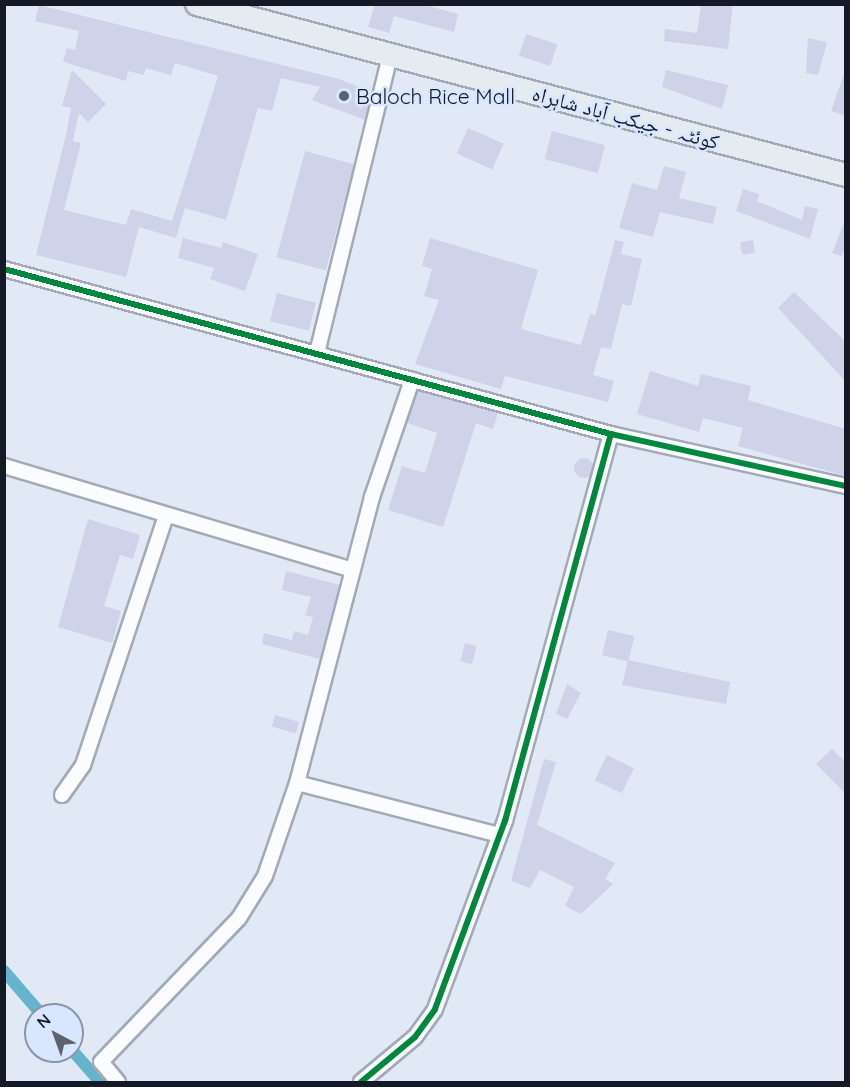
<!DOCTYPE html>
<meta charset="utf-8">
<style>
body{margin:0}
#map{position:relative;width:850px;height:1087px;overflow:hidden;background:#e1e9f6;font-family:Quicksand,"Noto Naskh Arabic",sans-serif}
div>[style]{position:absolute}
.canal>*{height:12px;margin:-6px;padding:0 6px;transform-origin:6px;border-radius:6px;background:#66b4cb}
.building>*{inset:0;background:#ced3ea;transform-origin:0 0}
.round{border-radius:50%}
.roads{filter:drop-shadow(2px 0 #a3aab5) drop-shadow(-2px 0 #a3aab5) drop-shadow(0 2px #a3aab5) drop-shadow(0 -2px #a3aab5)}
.minor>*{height:14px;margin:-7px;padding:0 7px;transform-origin:7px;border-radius:7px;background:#fafcfe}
.trunk>*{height:22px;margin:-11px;padding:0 11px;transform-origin:11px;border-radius:11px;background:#e4ecf2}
.cycleway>*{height:6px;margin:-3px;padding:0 3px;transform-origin:3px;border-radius:3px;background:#00873e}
.dots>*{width:16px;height:16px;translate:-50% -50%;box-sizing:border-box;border:3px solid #d8e7ff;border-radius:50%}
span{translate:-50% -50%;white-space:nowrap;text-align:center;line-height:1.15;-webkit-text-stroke:5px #d8e7ff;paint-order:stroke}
.poi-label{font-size:21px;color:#141a25}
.left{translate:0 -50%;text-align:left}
.street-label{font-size:21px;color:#141a25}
.frame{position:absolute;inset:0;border:6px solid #141a25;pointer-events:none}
.north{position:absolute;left:24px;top:1003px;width:60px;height:60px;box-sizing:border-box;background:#d8e7ff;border:2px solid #8a95a8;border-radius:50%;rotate:319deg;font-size:16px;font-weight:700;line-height:24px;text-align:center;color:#141a25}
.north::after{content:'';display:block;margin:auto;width:21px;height:27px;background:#5c626e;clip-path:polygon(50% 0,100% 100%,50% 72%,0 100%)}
</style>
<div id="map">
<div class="canal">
<i style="left:4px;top:971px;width:58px;rotate:49.2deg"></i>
<i style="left:72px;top:1050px;width:43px;rotate:48.8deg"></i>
</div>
<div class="building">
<i style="clip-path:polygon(375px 4px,421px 4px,458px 14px,454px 32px,394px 16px,389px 33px,368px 27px)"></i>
<i style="clip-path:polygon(701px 4px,733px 4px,728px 49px,664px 41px,665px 29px,697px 33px)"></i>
<i style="clip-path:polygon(39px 5px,339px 79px,372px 92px,365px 120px,312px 100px,320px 87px,281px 78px,272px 111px,258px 108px,226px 220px,185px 208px,176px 238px,139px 227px,126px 277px,36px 255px,66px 135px,71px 108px,62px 106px,72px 70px,106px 104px,88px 122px,79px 113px,73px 141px,81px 143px,64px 210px,126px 225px,131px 209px,172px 221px,218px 76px,175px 63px,171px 75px,146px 68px,144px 75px,128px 71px,126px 81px,73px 65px,63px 61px,67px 48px,75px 50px,79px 31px,35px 21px)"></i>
<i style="left:526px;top:34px;width:33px;height:23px;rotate:18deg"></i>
<i style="clip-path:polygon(808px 38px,827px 42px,818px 75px,806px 73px)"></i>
<i style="clip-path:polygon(666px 70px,728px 85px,722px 109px,662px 87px)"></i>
<i style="clip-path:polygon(844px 74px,846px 74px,846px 116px,831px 111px)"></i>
<i style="left:468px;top:128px;width:39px;height:28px;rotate:24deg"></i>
<i style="left:552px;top:131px;width:55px;height:29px;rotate:15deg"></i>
<i style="left:305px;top:151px;width:51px;height:110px;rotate:15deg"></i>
<i style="clip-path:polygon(664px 166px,686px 172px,679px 198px,717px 207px,713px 224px,660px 212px,653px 237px,619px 228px,632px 183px,657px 190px)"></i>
<i style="clip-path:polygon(743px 189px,759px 194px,757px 201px,802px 220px,805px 206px,818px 209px,810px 239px,736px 211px)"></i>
<i style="clip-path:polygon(846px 218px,846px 245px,842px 256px,832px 253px)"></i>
<i style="clip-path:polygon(183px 238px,221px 248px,223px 242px,258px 254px,245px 291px,210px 279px,214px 268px,178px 258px)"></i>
<i style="clip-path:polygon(430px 238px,538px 270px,521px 329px,581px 345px,590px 314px,595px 316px,615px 240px,624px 242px,621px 254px,642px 259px,631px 306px,622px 304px,611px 349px,601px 347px,593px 375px,614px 381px,608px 402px,505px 376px,501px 389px,415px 364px,439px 300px,424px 296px,432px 269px,422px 266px)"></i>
<i style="left:753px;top:240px;width:13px;height:13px;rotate:81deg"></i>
<i style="clip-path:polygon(794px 292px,846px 342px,846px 382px,778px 308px)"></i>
<i style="left:277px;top:293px;width:40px;height:29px;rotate:14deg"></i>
<i style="clip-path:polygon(650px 371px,698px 386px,701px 374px,751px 386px,748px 400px,846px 429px,846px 476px,738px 446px,743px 428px,703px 418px,699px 432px,637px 414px)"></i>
<i style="clip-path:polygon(418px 391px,498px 413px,493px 429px,476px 423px,443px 527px,388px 510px,402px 466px,425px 473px,437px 433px,407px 423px)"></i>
<i class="round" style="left:574px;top:458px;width:20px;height:20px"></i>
<i style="clip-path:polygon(88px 519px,140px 535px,133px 559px,120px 555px,104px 606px,121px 611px,112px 643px,58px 627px)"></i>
<i style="clip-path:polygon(286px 571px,340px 585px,320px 659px,262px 644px,264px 633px,292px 640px,294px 631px,308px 635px,313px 617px,305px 615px,311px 597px,282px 590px)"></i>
<i style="left:608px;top:630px;width:27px;height:26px;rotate:13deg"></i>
<i style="left:465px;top:643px;width:12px;height:19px;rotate:14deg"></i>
<i style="clip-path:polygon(628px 660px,730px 682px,726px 704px,622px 685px)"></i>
<i style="clip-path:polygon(567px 684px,581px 693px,567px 719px,556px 714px)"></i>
<i style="left:275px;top:715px;width:25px;height:12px;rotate:16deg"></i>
<i style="clip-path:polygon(832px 749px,846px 763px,846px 794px,816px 764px)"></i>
<i style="left:607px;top:755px;width:30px;height:28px;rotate:26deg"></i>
<i style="clip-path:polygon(544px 759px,556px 762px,537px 825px,615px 863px,605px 879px,613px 884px,581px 914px,565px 906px,574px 887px,540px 870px,530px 888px,511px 881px)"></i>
</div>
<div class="roads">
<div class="minor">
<i style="left:4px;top:269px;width:629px;rotate:15.21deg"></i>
<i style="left:317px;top:353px;width:307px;rotate:-76.2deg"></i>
<i style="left:4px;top:466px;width:364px;rotate:16.6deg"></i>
<i style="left:297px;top:783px;width:296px;rotate:-75.3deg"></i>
<i style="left:372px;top:497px;width:124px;rotate:-71.1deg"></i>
<i style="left:62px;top:795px;width:37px;rotate:-55deg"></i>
<i style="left:83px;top:765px;width:263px;rotate:-71.6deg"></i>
<i style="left:118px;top:1082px;width:26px;rotate:-130deg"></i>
<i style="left:101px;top:1062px;width:199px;rotate:-46.2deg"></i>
<i style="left:239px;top:918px;width:49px;rotate:-58.2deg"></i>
<i style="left:265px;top:876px;width:98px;rotate:-71deg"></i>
<i style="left:297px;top:783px;width:209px;rotate:14.4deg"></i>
<i style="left:361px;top:1082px;width:70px;rotate:-39.8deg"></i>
<i style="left:415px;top:1037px;width:34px;rotate:-54deg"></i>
<i style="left:435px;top:1009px;width:201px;rotate:-69.6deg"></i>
<i style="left:505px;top:821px;width:401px;rotate:-74.7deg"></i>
<i style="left:611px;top:434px;width:241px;rotate:12.5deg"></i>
</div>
<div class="trunk">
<i style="left:197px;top:4px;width:671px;rotate:14.76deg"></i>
</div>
</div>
<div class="cycleway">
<i style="left:4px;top:269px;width:629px;rotate:15.21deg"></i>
<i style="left:361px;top:1082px;width:70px;rotate:-39.8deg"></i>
<i style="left:415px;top:1037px;width:34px;rotate:-54deg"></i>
<i style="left:435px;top:1009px;width:201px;rotate:-69.6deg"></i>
<i style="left:505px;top:821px;width:401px;rotate:-74.7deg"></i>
<i style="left:611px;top:434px;width:241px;rotate:12.5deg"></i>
</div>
<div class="dots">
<i style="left:344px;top:96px;background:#5c626e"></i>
</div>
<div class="poi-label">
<span class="left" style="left:356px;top:96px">Baloch Rice Mall</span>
</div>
<div class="street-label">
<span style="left:626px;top:117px;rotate:15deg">کوئٹہ - جیکب آباد شاہراہ</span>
</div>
<div class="frame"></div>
<div class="north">N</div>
</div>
